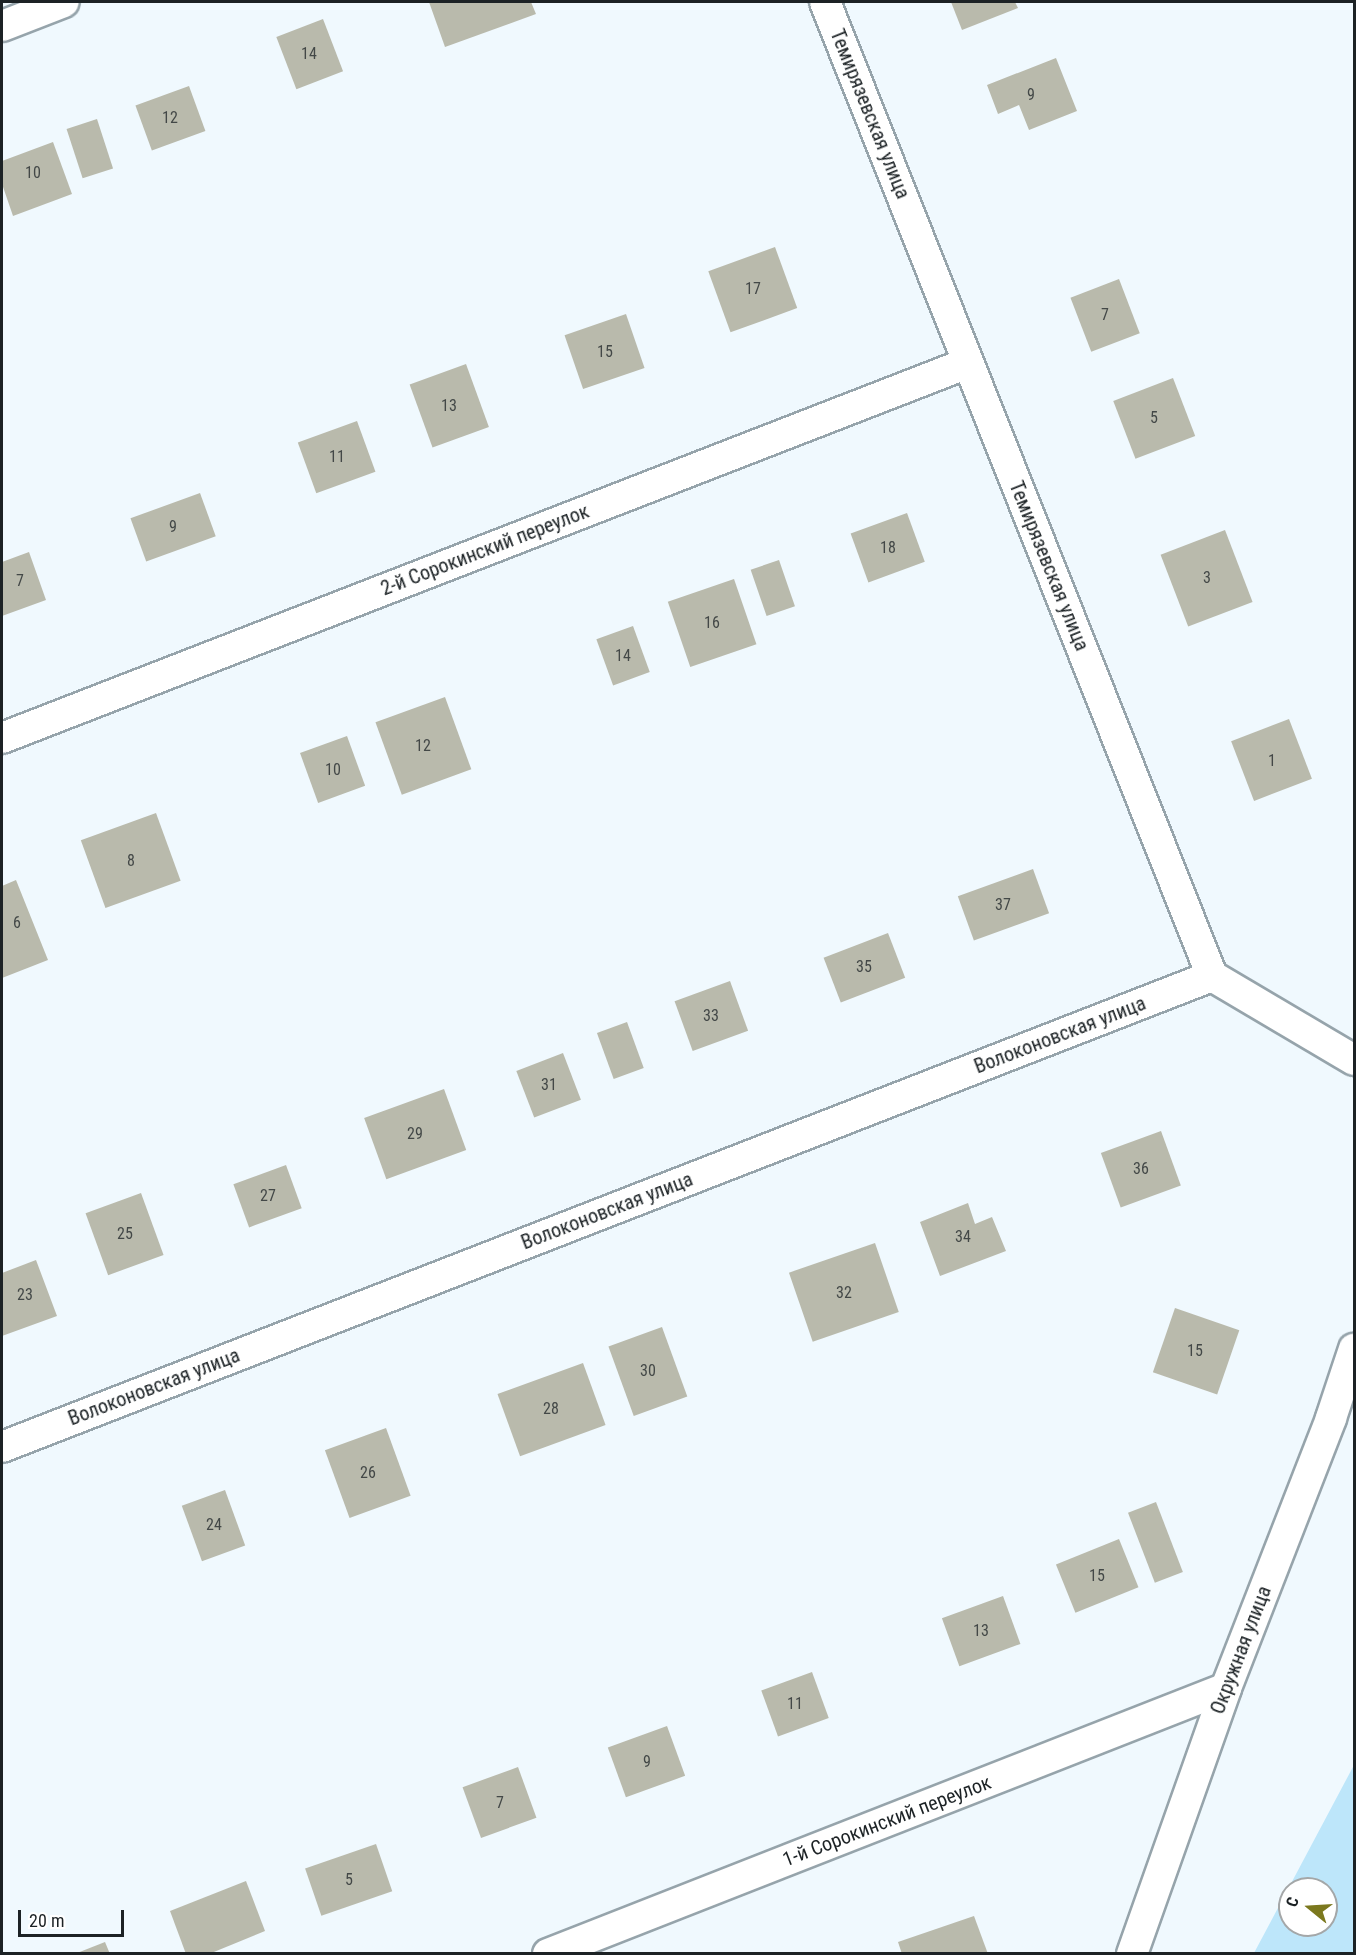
<!DOCTYPE html>
<meta charset="utf-8">
<style>
body{margin:0}
#map{position:relative;width:1356px;height:1955px;overflow:hidden;background:#f0f9fe;font-family:"Roboto Condensed",sans-serif}
div>[style]{position:absolute}
.green>*{inset:0;background:#bde6fa}
.building>*{inset:0;background:#b9baac;transform-origin:0 0}
.roads{filter:drop-shadow(2px 0 #96a4ab) drop-shadow(-2px 0 #96a4ab) drop-shadow(0 2px #96a4ab) drop-shadow(0 -2px #96a4ab)}
.minor>*{height:30px;margin:-15px;padding:0 15px;transform-origin:15px;border-radius:15px;background:#fff}
span{translate:-50% -50%;white-space:nowrap;text-align:center;line-height:1.15;-webkit-text-stroke:4.5px #fff;paint-order:stroke}
.number-label{font-size:16px;color:#434847}
.number-label span{-webkit-text-stroke-width:0}
.street-label{font-size:20px;color:#1c2225}
.frame{position:absolute;inset:0;border:3px solid #1c2225;pointer-events:none}
.north{position:absolute;left:1278px;top:1877px;width:60px;height:60px;box-sizing:border-box;background:#fff;border:2px solid #a4a7a8;border-radius:50%;rotate:288deg;font-size:16px;font-weight:700;line-height:24px;text-align:center;color:#1c2225}
.north::after{content:'';display:block;margin:auto;width:21px;height:27px;background:#7b781e;clip-path:polygon(50% 0,100% 100%,50% 72%,0 100%)}
.scale{position:absolute;left:18px;top:1910px;width:106px;height:27px;box-sizing:border-box;border:3px solid #1c2225;border-top:0;padding-left:8px;font-size:18px;line-height:21px;white-space:nowrap;color:#1c2225;-webkit-text-stroke:4px #fff;paint-order:stroke}
</style>
<div id="map">
<div class="green">
<i style="clip-path:polygon(evenodd,1354px 1765px,1354px 1953px,1254px 1953px,1354px 1765px,1290px 1889px,1326px 1889px,1326px 1925px,1290px 1925px,1290px 1889px)"></i>
</div>
<div class="building">
<i style="clip-path:polygon(429px 2px,531px 2px,536px 14px,445px 47px)"></i>
<i style="clip-path:polygon(951px 2px,1015px 2px,1018px 8px,962px 30px)"></i>
<i style="left:323px;top:19px;width:56px;height:50px;rotate:69deg"></i>
<i style="clip-path:polygon(1056px 58px,1077px 111px,1029px 130px,1019px 105px,998px 114px,987px 85px)"></i>
<i style="left:189px;top:86px;width:48px;height:57px;rotate:70deg"></i>
<i style="left:97px;top:119px;width:52px;height:32px;rotate:72deg"></i>
<i style="clip-path:polygon(53px 142px,72px 194px,13px 216px,2px 184px,2px 161px)"></i>
<i style="left:775px;top:247px;width:65px;height:71px;rotate:70deg"></i>
<i style="left:1119px;top:279px;width:58px;height:52px;rotate:69deg"></i>
<i style="left:626px;top:314px;width:57px;height:65px;rotate:71deg"></i>
<i style="left:466px;top:364px;width:67px;height:60px;rotate:70deg"></i>
<i style="left:1173px;top:378px;width:62px;height:64px;rotate:69deg"></i>
<i style="left:357px;top:421px;width:54px;height:63px;rotate:70deg"></i>
<i style="left:200px;top:493px;width:46px;height:74px;rotate:70deg"></i>
<i style="left:907px;top:513px;width:52px;height:60px;rotate:70deg"></i>
<i style="left:1225px;top:530px;width:77px;height:69px;rotate:69deg"></i>
<i style="clip-path:polygon(29px 552px,46px 600px,2px 616px,2px 562px)"></i>
<i style="left:779px;top:560px;width:49px;height:30px;rotate:71deg"></i>
<i style="left:734px;top:579px;width:69px;height:70px;rotate:71deg"></i>
<i style="left:633px;top:626px;width:49px;height:39px;rotate:70deg"></i>
<i style="left:445px;top:697px;width:77px;height:74px;rotate:70deg"></i>
<i style="left:1289px;top:719px;width:64px;height:62px;rotate:69deg"></i>
<i style="left:347px;top:736px;width:53px;height:50px;rotate:70deg"></i>
<i style="left:156px;top:813px;width:72px;height:80px;rotate:70deg"></i>
<i style="left:1033px;top:869px;width:47px;height:80px;rotate:70deg"></i>
<i style="clip-path:polygon(16px 880px,48px 960px,2px 978px,2px 886px)"></i>
<i style="left:888px;top:933px;width:48px;height:69px;rotate:69deg"></i>
<i style="left:730px;top:981px;width:53px;height:59px;rotate:70deg"></i>
<i style="left:627px;top:1022px;width:49px;height:32px;rotate:70deg"></i>
<i style="left:563px;top:1053px;width:50px;height:50px;rotate:69deg"></i>
<i style="left:444px;top:1089px;width:65px;height:85px;rotate:70deg"></i>
<i style="left:1161px;top:1131px;width:58px;height:64px;rotate:70deg"></i>
<i style="left:286px;top:1165px;width:46px;height:56px;rotate:70deg"></i>
<i style="left:141px;top:1193px;width:66px;height:59px;rotate:70deg"></i>
<i style="clip-path:polygon(968px 1203px,975px 1224px,992px 1217px,1006px 1251px,940px 1276px,920px 1222px)"></i>
<i style="left:875px;top:1243px;width:73px;height:91px;rotate:71deg"></i>
<i style="clip-path:polygon(36px 1260px,57px 1316px,2px 1336px,2px 1273px)"></i>
<i style="left:1175px;top:1308px;width:68px;height:68px;rotate:19deg"></i>
<i style="left:662px;top:1327px;width:74px;height:57px;rotate:70deg"></i>
<i style="left:583px;top:1363px;width:66px;height:91px;rotate:70deg"></i>
<i style="left:386px;top:1428px;width:72px;height:65px;rotate:70deg"></i>
<i style="left:225px;top:1490px;width:59px;height:46px;rotate:70deg"></i>
<i style="left:1156px;top:1502px;width:75px;height:30px;rotate:69deg"></i>
<i style="left:1119px;top:1539px;width:52px;height:68px;rotate:68deg"></i>
<i style="left:1003px;top:1596px;width:51px;height:65px;rotate:70deg"></i>
<i style="left:812px;top:1672px;width:49px;height:54px;rotate:70deg"></i>
<i style="left:667px;top:1726px;width:53px;height:63px;rotate:70deg"></i>
<i style="left:518px;top:1767px;width:54px;height:59px;rotate:70deg"></i>
<i style="left:376px;top:1844px;width:50px;height:75px;rotate:71deg"></i>
<i style="clip-path:polygon(246px 1881px,265px 1931px,209px 1954px,186px 1954px,170px 1911px)"></i>
<i style="clip-path:polygon(974px 1916px,988px 1954px,902px 1954px,898px 1942px)"></i>
<i style="clip-path:polygon(105px 1942px,110px 1954px,77px 1954px,77px 1953px)"></i>
</div>
<div class="roads">
<div class="minor">
<i style="left:825px;top:2px;width:1048px;rotate:68.33deg"></i>
<i style="left:1212px;top:976px;width:165px;rotate:30.6deg"></i>
<i style="left:2px;top:26px;width:66px;rotate:-21.2deg"></i>
<i style="left:2px;top:738px;width:1036px;rotate:-21.22deg"></i>
<i style="left:2px;top:1447px;width:1298px;rotate:-21.27deg"></i>
<i style="left:548px;top:1954px;width:728px;rotate:-21.42deg"></i>
<i style="left:1132px;top:1954px;width:282px;rotate:-70.5deg"></i>
<i style="left:1226px;top:1688px;width:290px;rotate:-68.7deg"></i>
<i style="left:1331px;top:1418px;width:73px;rotate:-71.6deg"></i>
</div>
</div>
<div class="number-label">
<span style="left:309px;top:54px">14</span>
<span style="left:1031px;top:95px">9</span>
<span style="left:170px;top:118px">12</span>
<span style="left:33px;top:173px">10</span>
<span style="left:753px;top:289px">17</span>
<span style="left:1105px;top:315px">7</span>
<span style="left:605px;top:352px">15</span>
<span style="left:449px;top:406px">13</span>
<span style="left:1154px;top:418px">5</span>
<span style="left:337px;top:457px">11</span>
<span style="left:173px;top:527px">9</span>
<span style="left:888px;top:548px">18</span>
<span style="left:1207px;top:578px">3</span>
<span style="left:20px;top:581px">7</span>
<span style="left:712px;top:623px">16</span>
<span style="left:623px;top:656px">14</span>
<span style="left:423px;top:746px">12</span>
<span style="left:1272px;top:761px">1</span>
<span style="left:333px;top:770px">10</span>
<span style="left:131px;top:861px">8</span>
<span style="left:1003px;top:905px">37</span>
<span style="left:17px;top:923px">6</span>
<span style="left:864px;top:967px">35</span>
<span style="left:711px;top:1016px">33</span>
<span style="left:549px;top:1085px">31</span>
<span style="left:415px;top:1134px">29</span>
<span style="left:1141px;top:1169px">36</span>
<span style="left:268px;top:1196px">27</span>
<span style="left:125px;top:1234px">25</span>
<span style="left:963px;top:1237px">34</span>
<span style="left:844px;top:1293px">32</span>
<span style="left:25px;top:1295px">23</span>
<span style="left:1195px;top:1351px">15</span>
<span style="left:648px;top:1371px">30</span>
<span style="left:551px;top:1409px">28</span>
<span style="left:368px;top:1473px">26</span>
<span style="left:214px;top:1525px">24</span>
<span style="left:1097px;top:1576px">15</span>
<span style="left:981px;top:1631px">13</span>
<span style="left:795px;top:1704px">11</span>
<span style="left:647px;top:1762px">9</span>
<span style="left:500px;top:1803px">7</span>
<span style="left:349px;top:1880px">5</span>
</div>
<div class="street-label">
<span style="left:870px;top:114px;rotate:68deg">Темирязевская улица</span>
<span style="left:485px;top:550px;rotate:-21deg">2-й Сорокинский переулок</span>
<span style="left:1049px;top:566px;rotate:68deg">Темирязевская улица</span>
<span style="left:1060px;top:1035px;rotate:-21deg">Волоконовская улица</span>
<span style="left:607px;top:1211px;rotate:-21deg">Волоконовская улица</span>
<span style="left:154px;top:1387px;rotate:-21deg">Волоконовская улица</span>
<span style="left:1241px;top:1650px;rotate:-69deg">Окружная улица</span>
<span style="left:887px;top:1821px;rotate:-21deg">1-й Сорокинский переулок</span>
</div>
<div class="frame"></div>
<div class="north">С</div>
<div class="scale">20 m</div>
</div>
